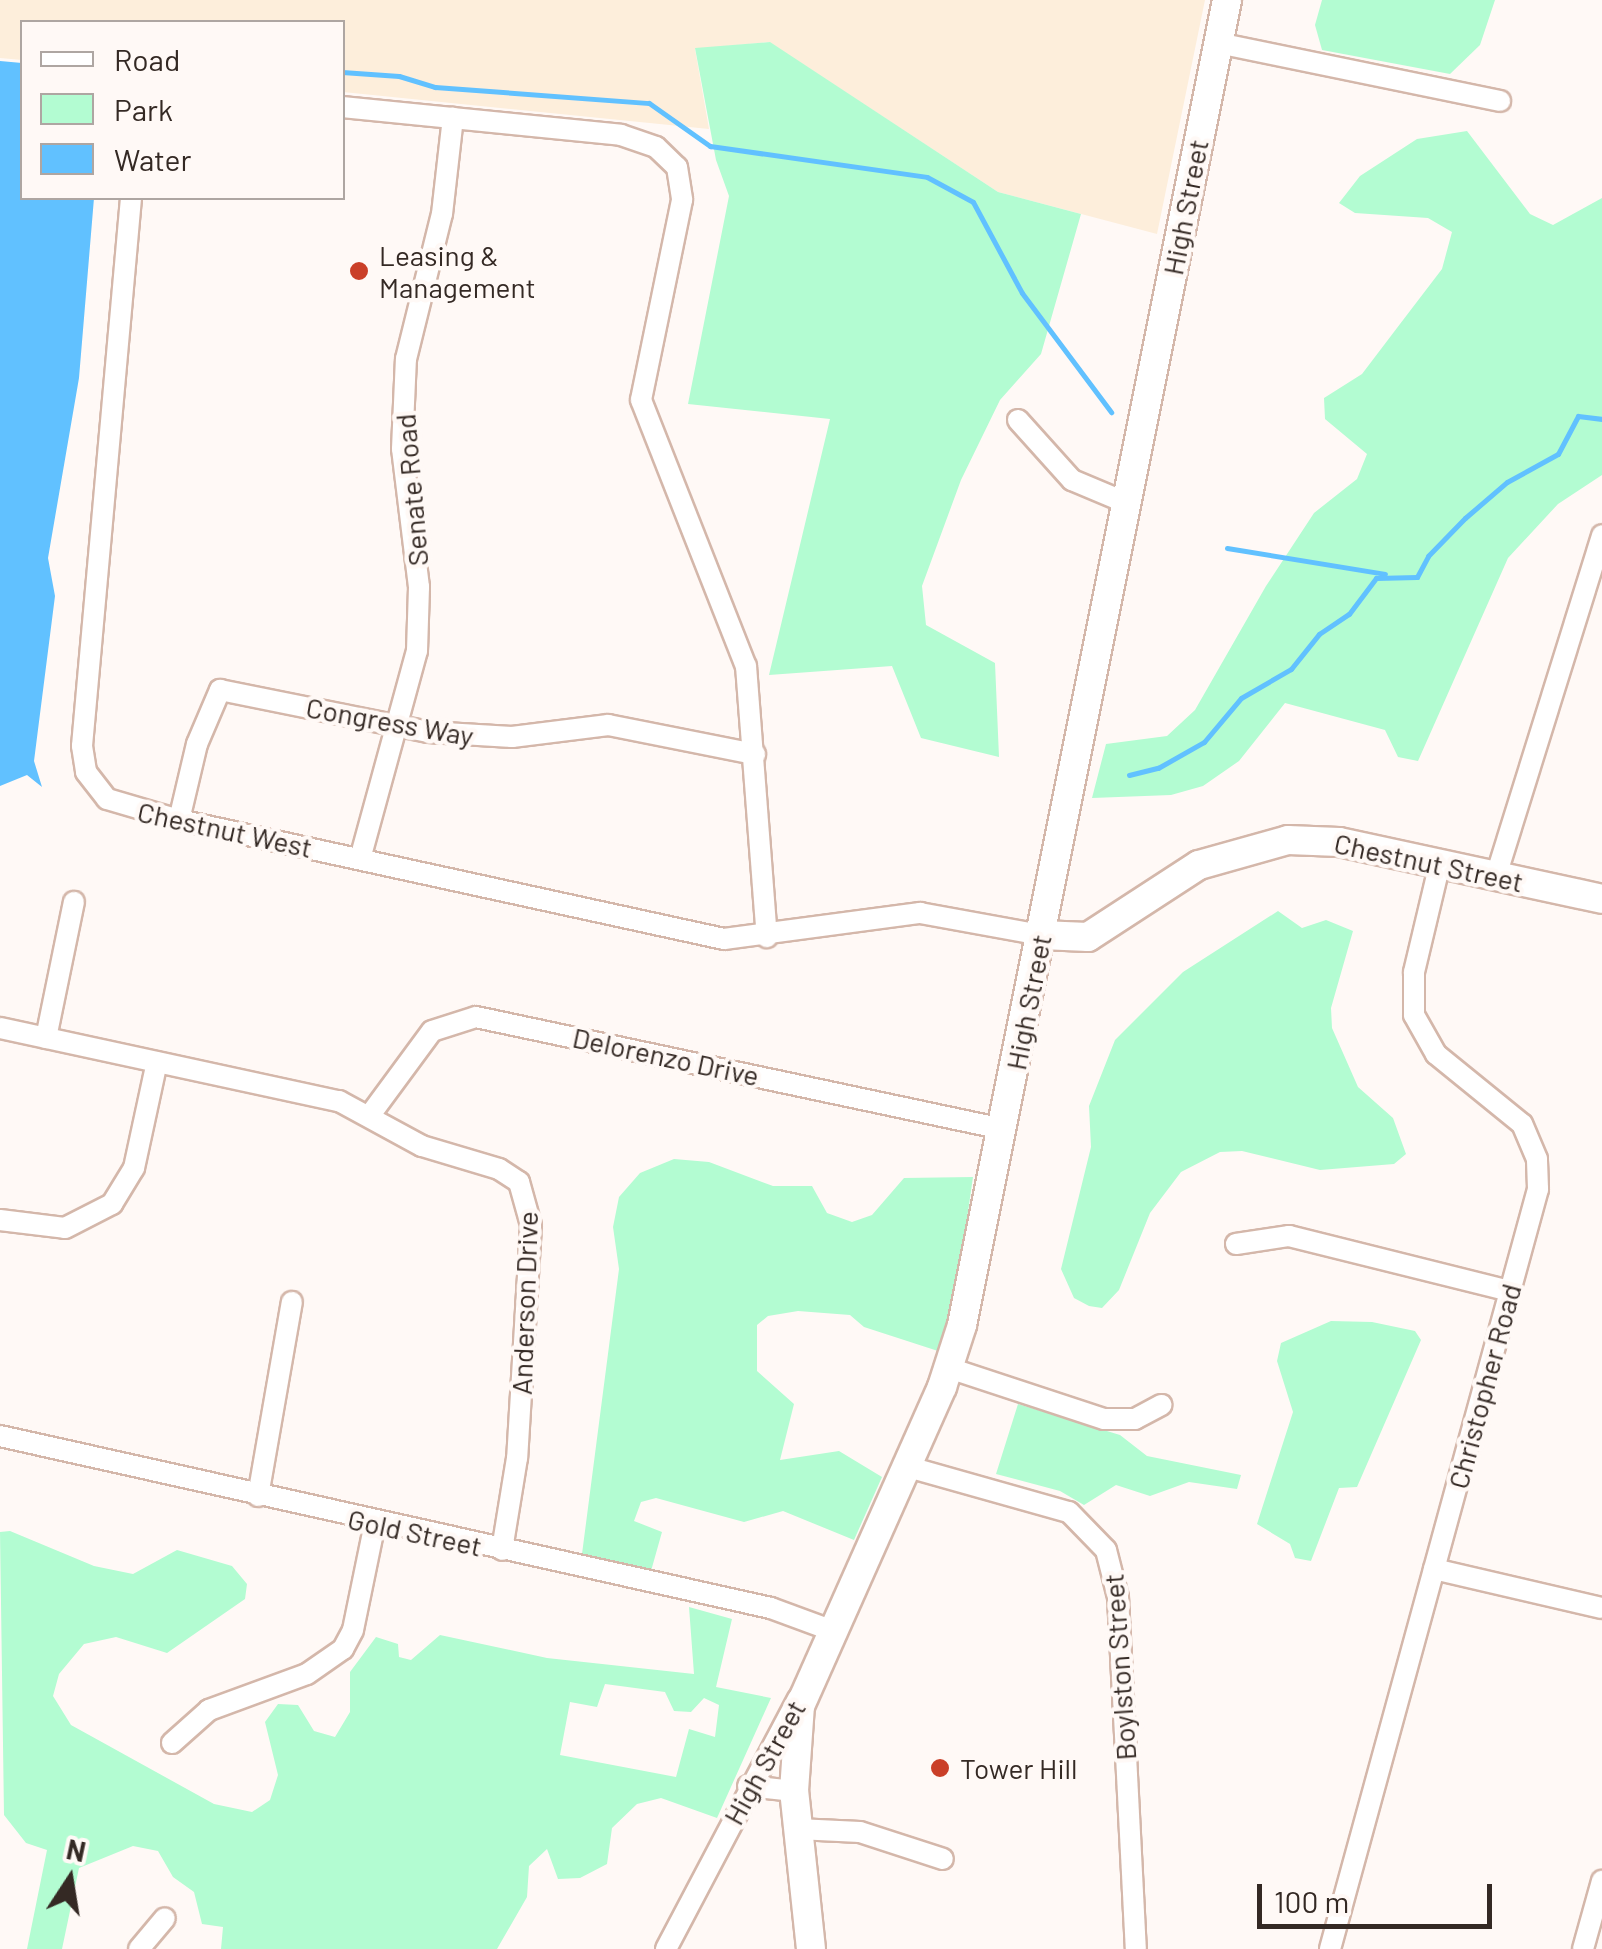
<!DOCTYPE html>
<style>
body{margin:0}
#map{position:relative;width:1602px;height:1949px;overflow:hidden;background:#fff9f6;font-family:Barlow,sans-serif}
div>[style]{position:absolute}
.industrial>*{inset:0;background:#fdeedb}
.green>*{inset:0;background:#b3fcd2}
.water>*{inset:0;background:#61c1ff}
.stream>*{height:5px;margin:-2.5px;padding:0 2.5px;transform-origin:2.5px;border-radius:2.5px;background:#61c1ff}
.roads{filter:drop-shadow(2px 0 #d4b7aa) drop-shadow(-2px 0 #d4b7aa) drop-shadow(0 2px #d4b7aa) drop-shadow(0 -2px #d4b7aa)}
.minor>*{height:20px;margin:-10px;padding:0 10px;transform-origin:10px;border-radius:10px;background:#fff}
.major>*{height:28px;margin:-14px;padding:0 14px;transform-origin:14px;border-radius:14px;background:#fff}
.dots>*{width:28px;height:28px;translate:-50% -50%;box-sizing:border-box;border:5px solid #fff9f6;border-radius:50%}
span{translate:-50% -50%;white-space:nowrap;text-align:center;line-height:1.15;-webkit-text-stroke:9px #fff9f6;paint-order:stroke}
.street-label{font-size:28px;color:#342924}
.poi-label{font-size:28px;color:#342924}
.left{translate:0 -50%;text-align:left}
.legend{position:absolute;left:20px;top:20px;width:325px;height:180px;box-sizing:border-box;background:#fff9f6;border:2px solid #aea6a2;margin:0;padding:12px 18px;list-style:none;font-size:30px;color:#342924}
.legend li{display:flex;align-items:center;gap:20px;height:50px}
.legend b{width:50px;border:2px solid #aea6a2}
.north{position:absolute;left:20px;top:1829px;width:100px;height:100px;-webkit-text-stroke:8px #fff9f6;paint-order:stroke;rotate:12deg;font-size:28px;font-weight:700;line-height:40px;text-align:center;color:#342924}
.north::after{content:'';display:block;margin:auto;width:35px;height:45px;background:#342924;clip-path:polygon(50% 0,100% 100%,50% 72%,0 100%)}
.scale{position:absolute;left:1257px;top:1884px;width:235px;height:45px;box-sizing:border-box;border:5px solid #342924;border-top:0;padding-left:12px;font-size:30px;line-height:35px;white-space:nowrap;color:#342924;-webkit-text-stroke:8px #fff9f6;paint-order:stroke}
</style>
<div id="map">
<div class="industrial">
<i style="clip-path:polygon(0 0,1205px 0,1157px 234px,998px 192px,769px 42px,695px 49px,709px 129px,343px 92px,342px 22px,22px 22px,22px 60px,0 58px)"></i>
</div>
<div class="green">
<i style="clip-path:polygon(1322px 0,1495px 0,1480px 45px,1450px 74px,1322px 50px,1315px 25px)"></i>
<i style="clip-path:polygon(770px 42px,998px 192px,1081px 214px,1041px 354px,1000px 400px,961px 480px,922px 586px,926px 625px,995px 663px,999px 757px,921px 738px,892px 666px,769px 675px,830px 419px,688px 404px,729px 196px,716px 160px,695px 48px)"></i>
<i style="clip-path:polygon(1467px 131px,1530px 214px,1553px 225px,1602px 198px,1602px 475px,1558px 504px,1508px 558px,1418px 761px,1398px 757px,1385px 730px,1285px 703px,1239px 761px,1203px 786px,1171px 795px,1092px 798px,1106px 744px,1167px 736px,1195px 710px,1266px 586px,1314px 513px,1357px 479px,1367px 454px,1325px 419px,1324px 398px,1362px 374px,1400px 324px,1442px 269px,1452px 232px,1428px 218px,1355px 213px,1339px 203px,1360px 176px,1417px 139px)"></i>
<i style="clip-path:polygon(1278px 911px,1302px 928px,1326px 920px,1353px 931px,1331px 1008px,1332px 1028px,1358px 1087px,1393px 1118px,1406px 1154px,1394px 1164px,1320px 1170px,1242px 1151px,1220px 1152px,1181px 1172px,1150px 1213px,1119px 1290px,1102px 1308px,1089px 1306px,1074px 1298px,1061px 1269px,1091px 1147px,1089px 1106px,1115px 1040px,1183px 972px)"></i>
<i style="clip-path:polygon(674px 1159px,709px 1162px,773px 1186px,812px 1186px,827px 1213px,852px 1222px,872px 1215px,904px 1178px,973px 1177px,957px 1288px,938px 1351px,864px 1327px,850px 1315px,798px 1311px,768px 1316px,757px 1325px,757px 1371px,794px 1404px,780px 1460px,839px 1451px,882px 1477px,854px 1540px,783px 1511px,744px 1522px,656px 1498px,641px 1502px,634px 1521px,662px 1532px,651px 1571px,582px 1554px,619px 1269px,613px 1227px,619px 1197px,640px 1173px)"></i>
<i style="clip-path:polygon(1331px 1321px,1372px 1322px,1415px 1331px,1421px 1340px,1357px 1487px,1339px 1488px,1311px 1561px,1295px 1558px,1290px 1544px,1257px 1524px,1293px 1412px,1277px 1361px,1281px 1343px)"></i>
<i style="clip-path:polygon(1018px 1404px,1120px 1435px,1147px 1456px,1241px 1475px,1237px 1489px,1189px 1482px,1150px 1496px,1116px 1485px,1084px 1505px,1060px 1491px,996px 1474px)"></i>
<i style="clip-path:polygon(evenodd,10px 1531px,94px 1566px,133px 1574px,177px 1550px,232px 1566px,247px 1584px,245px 1599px,167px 1653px,116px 1637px,84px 1644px,59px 1674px,53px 1696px,71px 1725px,214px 1804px,252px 1812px,270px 1800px,278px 1775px,265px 1722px,278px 1704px,298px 1705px,314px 1731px,335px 1737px,350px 1712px,350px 1672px,376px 1637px,398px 1644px,399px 1657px,411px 1660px,440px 1635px,547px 1658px,694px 1674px,689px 1607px,732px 1619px,716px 1687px,771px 1698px,717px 1818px,661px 1798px,637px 1804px,612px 1828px,607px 1864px,580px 1878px,558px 1879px,547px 1849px,529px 1866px,527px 1897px,497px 1949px,221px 1949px,223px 1927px,202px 1924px,194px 1892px,173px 1877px,158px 1851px,133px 1846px,79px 1868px,62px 1949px,27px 1949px,47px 1850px,26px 1843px,4px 1815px,0 1532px,10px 1531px,605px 1684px,665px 1692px,674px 1711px,691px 1712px,704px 1698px,719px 1705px,715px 1737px,689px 1729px,676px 1777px,560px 1755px,570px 1702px,597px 1707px,605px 1684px)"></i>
</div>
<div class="water">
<i style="clip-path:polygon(0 61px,22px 63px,22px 198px,94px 198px,79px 378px,48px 558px,55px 596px,34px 761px,42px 787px,27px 775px,0 786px)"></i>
</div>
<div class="stream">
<i style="left:342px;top:72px;width:57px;rotate:4deg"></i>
<i style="left:399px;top:76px;width:38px;rotate:17deg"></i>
<i style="left:435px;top:87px;width:215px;rotate:4.3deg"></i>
<i style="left:649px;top:103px;width:75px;rotate:35.2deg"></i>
<i style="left:710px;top:146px;width:219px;rotate:8.1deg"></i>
<i style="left:927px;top:177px;width:52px;rotate:28.5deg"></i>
<i style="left:973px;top:202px;width:103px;rotate:61.7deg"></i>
<i style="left:1022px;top:293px;width:149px;rotate:53.2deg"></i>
<i style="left:1227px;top:548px;width:160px;rotate:9.3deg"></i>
<i style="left:1129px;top:775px;width:30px;rotate:-14deg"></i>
<i style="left:1158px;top:768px;width:53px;rotate:-29.5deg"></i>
<i style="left:1204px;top:742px;width:57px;rotate:-49.9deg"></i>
<i style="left:1241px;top:698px;width:58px;rotate:-30.1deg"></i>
<i style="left:1291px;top:669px;width:45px;rotate:-51.3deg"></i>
<i style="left:1319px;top:634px;width:36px;rotate:-34deg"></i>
<i style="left:1349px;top:614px;width:45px;rotate:-53.1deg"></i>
<i style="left:1376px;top:578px;width:41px;rotate:-1.4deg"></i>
<i style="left:1417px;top:577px;width:24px;rotate:-62deg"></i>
<i style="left:1428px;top:556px;width:53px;rotate:-45.8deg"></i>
<i style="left:1465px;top:518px;width:55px;rotate:-40.6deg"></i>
<i style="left:1507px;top:482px;width:58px;rotate:-28.8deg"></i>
<i style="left:1558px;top:454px;width:43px;rotate:-62.2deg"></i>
<i style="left:1578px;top:416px;width:24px;rotate:7deg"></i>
</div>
<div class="roads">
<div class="minor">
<i style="left:1218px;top:43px;width:288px;rotate:11.6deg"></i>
<i style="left:342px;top:107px;width:280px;rotate:5.7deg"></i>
<i style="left:621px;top:135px;width:37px;rotate:19deg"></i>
<i style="left:656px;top:147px;width:29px;rotate:44deg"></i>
<i style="left:677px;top:167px;width:33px;rotate:81deg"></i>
<i style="left:682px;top:200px;width:204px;rotate:101.6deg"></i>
<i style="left:641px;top:400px;width:286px;rotate:68.5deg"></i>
<i style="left:746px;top:666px;width:272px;rotate:85.6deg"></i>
<i style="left:131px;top:198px;width:550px;rotate:95.11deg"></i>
<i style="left:82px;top:746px;width:26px;rotate:81deg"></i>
<i style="left:86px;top:772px;width:34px;rotate:52deg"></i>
<i style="left:107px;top:799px;width:75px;rotate:16.3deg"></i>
<i style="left:179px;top:820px;width:558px;rotate:12.32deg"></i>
<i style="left:724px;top:939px;width:198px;rotate:-7.6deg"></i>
<i style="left:920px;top:913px;width:123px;rotate:10.3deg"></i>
<i style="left:1018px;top:420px;width:81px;rotate:48deg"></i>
<i style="left:1072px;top:480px;width:60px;rotate:22.7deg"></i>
<i style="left:179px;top:820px;width:78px;rotate:-76.7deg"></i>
<i style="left:197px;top:744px;width:59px;rotate:-66.9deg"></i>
<i style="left:220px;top:690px;width:212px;rotate:11.4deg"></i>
<i style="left:428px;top:732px;width:84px;rotate:3.4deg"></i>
<i style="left:512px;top:737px;width:97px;rotate:-7.1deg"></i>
<i style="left:608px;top:725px;width:150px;rotate:11.2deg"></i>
<i style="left:360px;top:859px;width:216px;rotate:-74.7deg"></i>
<i style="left:417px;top:651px;width:64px;rotate:-88.2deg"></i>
<i style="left:419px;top:587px;width:139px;rotate:-97deg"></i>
<i style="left:402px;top:449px;width:90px;rotate:-87.5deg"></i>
<i style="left:406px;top:359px;width:149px;rotate:-76.1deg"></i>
<i style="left:442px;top:214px;width:97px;rotate:-83.5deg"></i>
<i style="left:1496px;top:876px;width:357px;rotate:-72.7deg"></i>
<i style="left:0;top:1028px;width:347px;rotate:12.2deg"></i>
<i style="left:339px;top:1101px;width:94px;rotate:28.5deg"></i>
<i style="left:422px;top:1146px;width:80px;rotate:16.6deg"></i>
<i style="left:499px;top:1169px;width:24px;rotate:33deg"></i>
<i style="left:519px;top:1182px;width:45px;rotate:74.4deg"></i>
<i style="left:531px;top:1225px;width:233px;rotate:93.4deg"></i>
<i style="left:517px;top:1458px;width:93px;rotate:99.3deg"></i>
<i style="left:46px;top:1038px;width:139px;rotate:-78.4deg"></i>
<i style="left:370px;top:1115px;width:104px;rotate:-53.6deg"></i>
<i style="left:432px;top:1031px;width:46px;rotate:-17.7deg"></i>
<i style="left:476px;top:1017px;width:539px;rotate:12deg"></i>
<i style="left:0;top:1220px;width:65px;rotate:7deg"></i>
<i style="left:65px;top:1228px;width:53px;rotate:-27.1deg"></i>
<i style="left:112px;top:1204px;width:42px;rotate:-58.6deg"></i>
<i style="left:134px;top:1168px;width:108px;rotate:-77.8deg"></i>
<i style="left:1236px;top:1244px;width:54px;rotate:-8.6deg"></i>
<i style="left:1289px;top:1236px;width:228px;rotate:14deg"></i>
<i style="left:949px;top:1368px;width:163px;rotate:18.2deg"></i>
<i style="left:1104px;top:1419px;width:31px"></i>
<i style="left:1135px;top:1419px;width:30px;rotate:-28deg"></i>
<i style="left:0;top:1436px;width:790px;rotate:12.58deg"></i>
<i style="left:771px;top:1608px;width:61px;rotate:20.2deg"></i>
<i style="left:905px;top:1466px;width:170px;rotate:15.7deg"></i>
<i style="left:1069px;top:1512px;width:53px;rotate:45.8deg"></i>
<i style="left:1106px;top:1550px;width:49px;rotate:75.7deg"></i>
<i style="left:1118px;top:1597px;width:352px;rotate:87.1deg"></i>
<i style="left:258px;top:1496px;width:197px;rotate:-80.1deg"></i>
<i style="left:1434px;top:1569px;width:172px;rotate:13.1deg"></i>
<i style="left:172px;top:1743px;width:50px;rotate:-41.7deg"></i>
<i style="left:209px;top:1710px;width:104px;rotate:-20.2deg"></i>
<i style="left:307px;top:1674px;width:44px;rotate:-34.8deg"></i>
<i style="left:343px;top:1649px;width:21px;rotate:-62deg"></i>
<i style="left:353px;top:1630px;width:109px;rotate:-78.4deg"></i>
<i style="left:748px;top:1786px;width:46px;rotate:6.2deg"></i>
<i style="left:797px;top:1829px;width:63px;rotate:2.7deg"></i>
<i style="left:860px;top:1832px;width:87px;rotate:18deg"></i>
<i style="left:139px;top:1949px;width:40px;rotate:-50deg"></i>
<i style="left:666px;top:1949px;width:283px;rotate:-62.2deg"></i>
<i style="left:1330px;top:1949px;width:788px;rotate:-74.69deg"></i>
<i style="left:1538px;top:1189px;width:30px;rotate:-92deg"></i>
<i style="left:1537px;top:1159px;width:38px;rotate:-113deg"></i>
<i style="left:1522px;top:1124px;width:111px;rotate:-140.9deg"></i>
<i style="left:1436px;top:1054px;width:45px;rotate:-119.4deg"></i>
<i style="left:1414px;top:1015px;width:43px;rotate:-90deg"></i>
<i style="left:1414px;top:972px;width:112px;rotate:-76.6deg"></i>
<i style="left:1583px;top:1949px;width:71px;rotate:-74.4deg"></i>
</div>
<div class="major">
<i style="left:1041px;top:935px;width:47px;rotate:2.4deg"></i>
<i style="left:1088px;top:937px;width:132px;rotate:-33deg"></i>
<i style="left:1199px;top:865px;width:92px;rotate:-15.7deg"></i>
<i style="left:1288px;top:840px;width:51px;rotate:2.2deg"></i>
<i style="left:1339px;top:842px;width:269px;rotate:12.2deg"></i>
<i style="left:811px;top:1949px;width:159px;rotate:-96.1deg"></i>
<i style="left:794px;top:1791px;width:85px;rotate:-86deg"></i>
<i style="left:800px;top:1706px;width:349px;rotate:-66deg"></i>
<i style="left:942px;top:1387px;width:65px;rotate:-72.1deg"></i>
<i style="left:962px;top:1325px;width:1351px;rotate:-78.69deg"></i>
</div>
</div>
<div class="dots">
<i style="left:359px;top:271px;background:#ca3f28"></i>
<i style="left:940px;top:1768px;background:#ca3f28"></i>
</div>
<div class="street-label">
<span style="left:1185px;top:207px;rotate:-79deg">High Street</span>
<span style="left:411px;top:490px;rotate:-95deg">Senate Road</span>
<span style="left:390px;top:721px;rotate:10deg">Congress Way</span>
<span style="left:225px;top:829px;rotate:12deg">Chestnut West</span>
<span style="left:1429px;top:862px;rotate:12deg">Chestnut Street</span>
<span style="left:1028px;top:1002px;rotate:-79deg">High Street</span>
<span style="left:666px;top:1056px;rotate:12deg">Delorenzo Drive</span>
<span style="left:524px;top:1303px;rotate:-88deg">Anderson Drive</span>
<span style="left:1484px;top:1386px;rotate:-75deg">Christopher Road</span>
<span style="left:415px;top:1532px;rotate:12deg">Gold Street</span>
<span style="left:1119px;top:1667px;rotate:-94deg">Boylston Street</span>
<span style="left:764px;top:1762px;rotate:-61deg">High Street</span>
</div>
<div class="poi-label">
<span class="left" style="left:379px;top:271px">Leasing &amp;<br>Management</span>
<span class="left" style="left:960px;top:1768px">Tower Hill</span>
</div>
<ul class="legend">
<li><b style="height:12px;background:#fff"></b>Road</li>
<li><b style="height:28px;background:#b3fcd2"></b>Park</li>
<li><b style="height:28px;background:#61c1ff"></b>Water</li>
</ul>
<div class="north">N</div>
<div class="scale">100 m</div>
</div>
